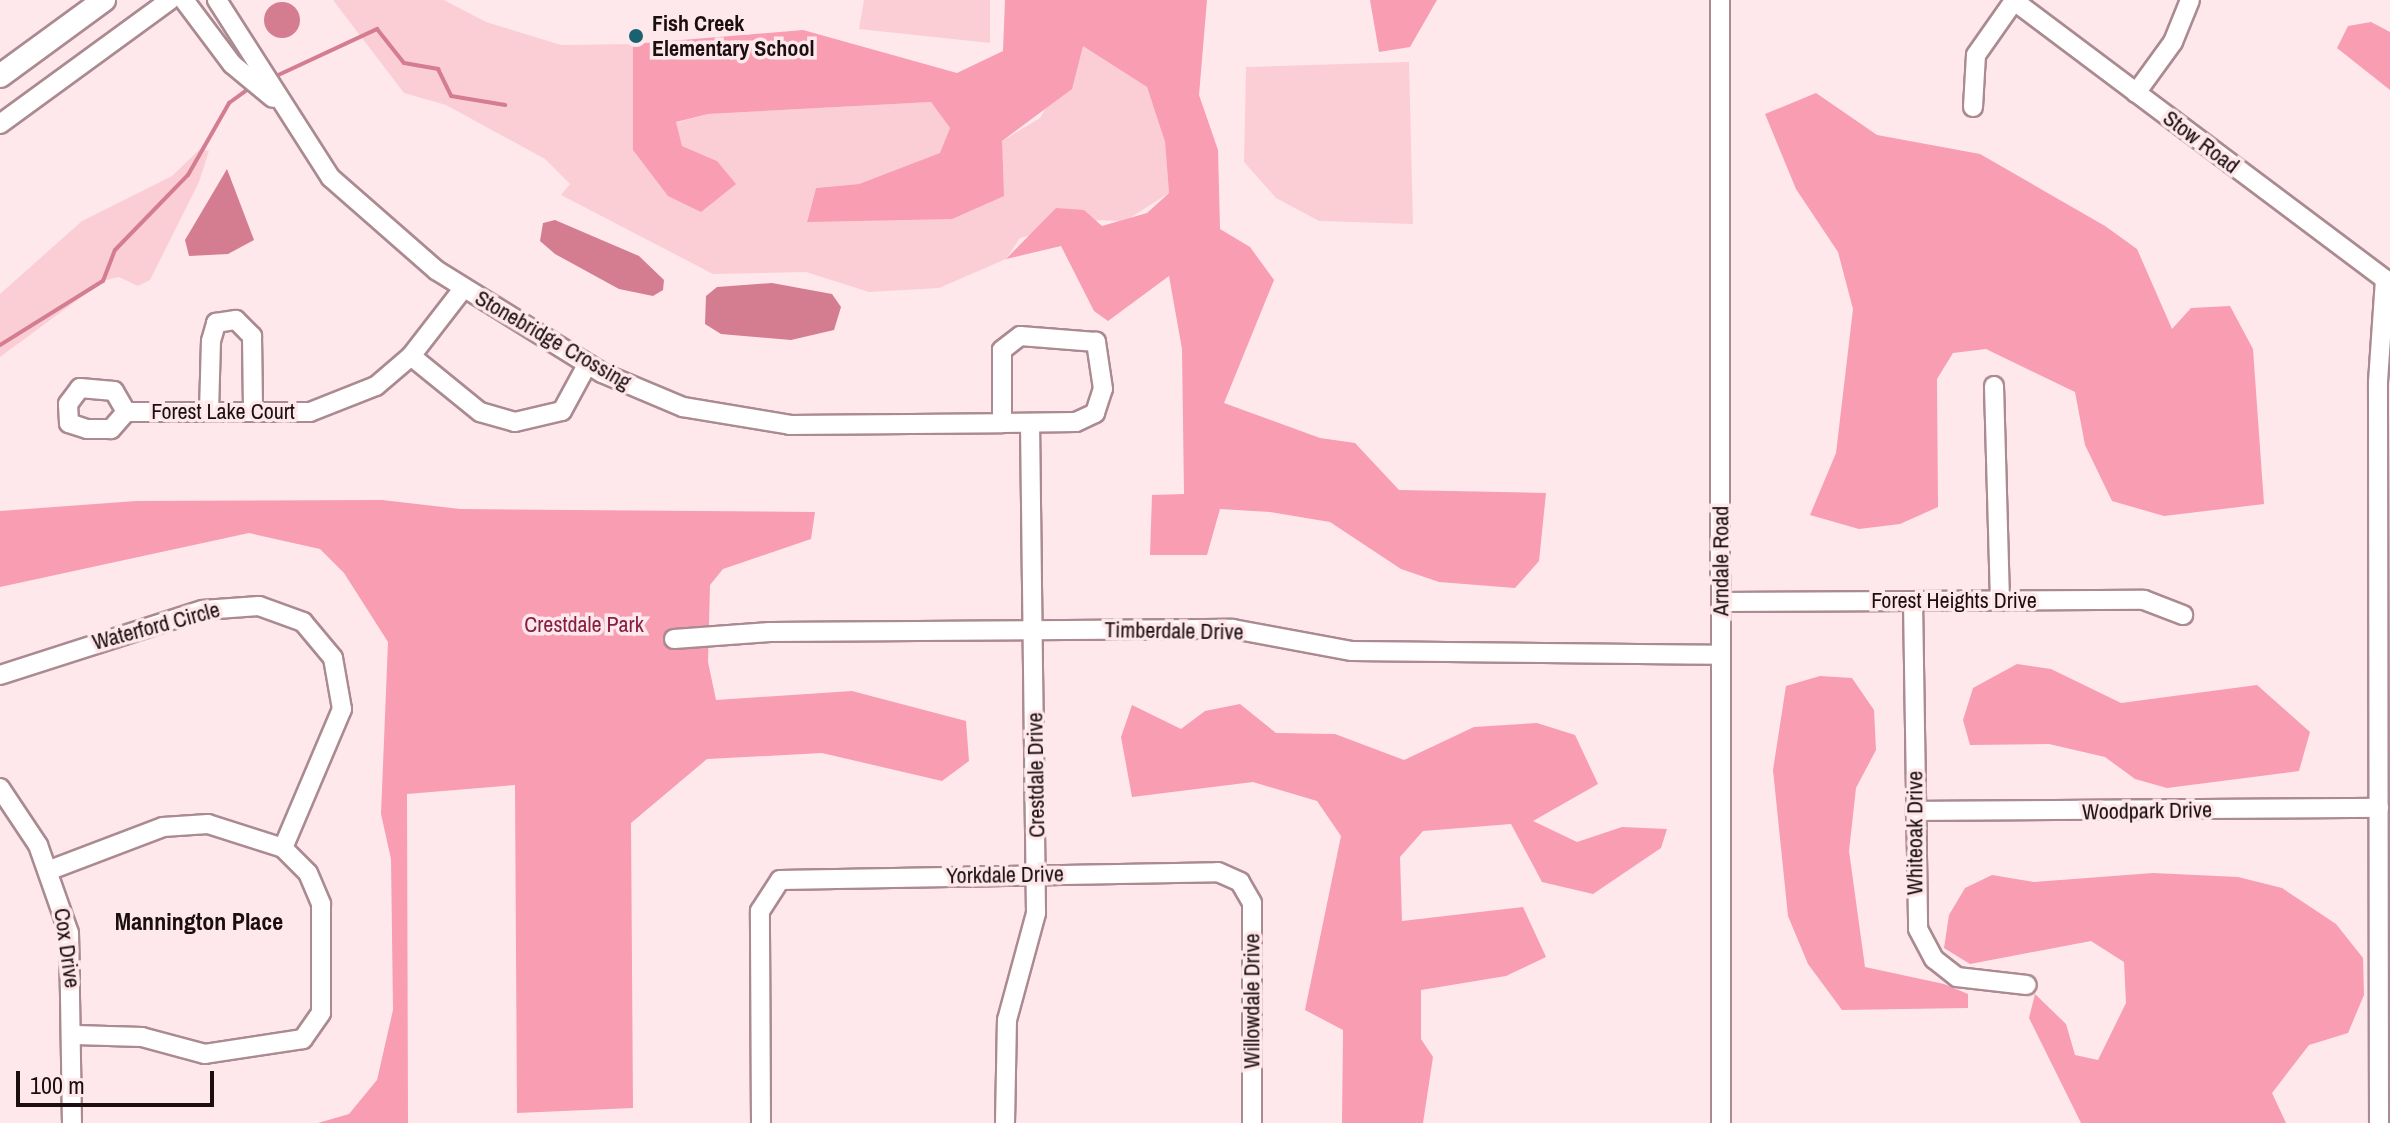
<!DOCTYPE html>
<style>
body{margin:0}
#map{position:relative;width:2390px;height:1123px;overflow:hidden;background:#fee8ec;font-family:"Archivo Narrow",sans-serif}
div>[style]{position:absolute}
.green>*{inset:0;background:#fbced6}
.forest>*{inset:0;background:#f89db2}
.water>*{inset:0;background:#d47d91}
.round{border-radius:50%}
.stream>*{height:4px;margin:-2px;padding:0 2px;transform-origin:2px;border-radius:2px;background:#d47d91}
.roads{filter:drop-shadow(2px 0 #ab8a91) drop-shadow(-2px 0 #ab8a91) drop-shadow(0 2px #ab8a91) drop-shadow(0 -2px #ab8a91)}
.minor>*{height:18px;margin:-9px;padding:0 9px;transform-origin:9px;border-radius:9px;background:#fff}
.major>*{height:22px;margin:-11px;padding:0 11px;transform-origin:11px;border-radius:11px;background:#fff}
.dots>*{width:22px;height:22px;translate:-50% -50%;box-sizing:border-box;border:4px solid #fee8ec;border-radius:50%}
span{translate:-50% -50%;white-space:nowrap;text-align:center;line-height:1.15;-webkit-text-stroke:7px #fee8ec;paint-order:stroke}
.poi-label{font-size:22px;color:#1a0e11;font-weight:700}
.left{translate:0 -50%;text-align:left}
.street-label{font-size:22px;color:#1a0e11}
.park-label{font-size:22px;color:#871f42}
.neighbourhood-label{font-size:24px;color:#1a0e11;font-weight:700}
.scale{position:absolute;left:16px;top:1071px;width:198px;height:36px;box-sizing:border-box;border:4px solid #1a0e11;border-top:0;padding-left:10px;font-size:24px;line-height:28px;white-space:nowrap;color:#1a0e11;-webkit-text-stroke:6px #fee8ec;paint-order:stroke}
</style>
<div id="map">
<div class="green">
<i style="clip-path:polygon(333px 0,444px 0,486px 22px,561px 45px,633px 44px,633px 150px,717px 161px,682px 146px,675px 123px,708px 114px,931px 102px,950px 128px,941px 153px,859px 184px,816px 188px,807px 221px,1002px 141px,1040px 118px,1082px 45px,1147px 87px,1165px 142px,1169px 193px,1125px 221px,1091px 220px,1020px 238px,1006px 259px,939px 288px,869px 292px,806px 272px,713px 274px,561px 195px,570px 184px,545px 159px,446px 105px,404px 93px)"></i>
<i style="clip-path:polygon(864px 0,990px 0,990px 43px,859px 29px)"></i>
<i style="clip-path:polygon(1409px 62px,1413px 224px,1319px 221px,1276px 198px,1244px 162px,1246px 67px)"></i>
<i style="clip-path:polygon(200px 149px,209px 151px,199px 182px,150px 280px,138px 286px,119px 277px,103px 281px,0 357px,0 294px,82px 221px,172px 176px)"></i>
</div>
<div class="forest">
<i style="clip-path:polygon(1005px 0,1207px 0,1199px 95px,1218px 150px,1220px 229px,1250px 247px,1274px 280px,1224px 403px,1320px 438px,1355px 443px,1399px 490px,1546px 493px,1539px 561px,1515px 588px,1439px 582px,1401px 569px,1330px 522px,1270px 512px,1220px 509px,1207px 555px,1150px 555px,1152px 495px,1184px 494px,1182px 349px,1169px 276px,1108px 321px,1094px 311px,1061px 246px,1006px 259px,1056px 208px,1084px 210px,1102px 226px,1147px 213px,1169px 193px,1165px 142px,1147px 87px,1083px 46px,1072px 89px,1002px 141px,1004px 196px,952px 219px,807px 222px,816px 188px,859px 184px,940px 153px,950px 128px,931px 102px,708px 114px,676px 122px,682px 146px,717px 161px,736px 184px,701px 212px,668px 196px,633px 150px,633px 44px,803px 30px,957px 73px,1003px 51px)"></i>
<i style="clip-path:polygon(1370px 0,1437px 0,1410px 47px,1379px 52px)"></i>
<i style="clip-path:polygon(2371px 22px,2390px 32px,2390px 90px,2337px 48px,2348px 26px)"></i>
<i style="clip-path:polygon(1816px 93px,1877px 135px,1980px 154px,2105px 226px,2137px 249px,2172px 329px,2191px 308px,2230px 306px,2253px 349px,2264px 504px,2164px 516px,2112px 501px,2085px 445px,2075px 392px,1986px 349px,1953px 353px,1937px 379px,1938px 507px,1900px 524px,1859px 529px,1810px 515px,1836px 453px,1853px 309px,1838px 252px,1796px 189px,1765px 114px)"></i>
<i style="clip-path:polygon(382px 500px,460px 509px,815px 512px,811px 539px,723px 569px,710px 585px,708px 662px,716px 700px,852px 691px,966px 721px,969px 761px,942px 781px,822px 753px,707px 759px,631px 823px,633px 1108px,517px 1113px,515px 785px,407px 794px,408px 1123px,318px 1123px,349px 1114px,377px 1080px,393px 1010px,391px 859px,381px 814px,388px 642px,344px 573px,320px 549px,249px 533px,0 587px,0 511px,136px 501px)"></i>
<i style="clip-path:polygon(2017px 664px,2051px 669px,2121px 703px,2257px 685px,2310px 732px,2299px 771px,2167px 788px,2135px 779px,2105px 757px,2049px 744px,1970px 745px,1963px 720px,1973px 688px)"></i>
<i style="clip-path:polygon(1820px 676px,1852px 678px,1874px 710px,1876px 750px,1856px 788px,1849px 851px,1865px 967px,1944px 984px,1968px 994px,1968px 1008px,1842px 1010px,1808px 964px,1788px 916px,1773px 770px,1786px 686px)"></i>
<i style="clip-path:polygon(1240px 704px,1276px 733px,1335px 734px,1404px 760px,1474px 727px,1537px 723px,1575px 735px,1598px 784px,1533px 821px,1577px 842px,1622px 827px,1667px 829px,1661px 848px,1593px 894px,1542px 882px,1511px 824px,1423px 831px,1400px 857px,1402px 921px,1523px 907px,1546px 957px,1506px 976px,1421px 990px,1421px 1039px,1433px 1057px,1423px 1123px,1342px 1123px,1343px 1030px,1305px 1010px,1341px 836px,1317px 801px,1253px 782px,1132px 797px,1121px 737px,1132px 705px,1181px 729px,1205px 711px)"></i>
<i style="clip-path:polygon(2153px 873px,2238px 877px,2282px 888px,2336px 924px,2363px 958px,2364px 995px,2348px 1033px,2309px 1045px,2272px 1093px,2286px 1123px,2081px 1123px,2029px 1018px,2035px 994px,2066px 1024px,2075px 1055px,2098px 1060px,2126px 1003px,2124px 962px,2091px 941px,1970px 964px,1944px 948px,1949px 915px,1965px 888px,1992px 875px,2034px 882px)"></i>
</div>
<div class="water">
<i class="round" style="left:264px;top:2px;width:36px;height:36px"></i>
<i style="clip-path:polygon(227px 169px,254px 240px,228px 254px,189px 256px,185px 240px)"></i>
<i style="clip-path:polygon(555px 220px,639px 256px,664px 280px,663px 290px,653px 296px,619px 289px,555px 254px,540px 241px,543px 223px)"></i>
<i style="clip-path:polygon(772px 283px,832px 294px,841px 307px,834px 330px,791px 340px,721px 334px,705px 324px,706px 296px,717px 287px)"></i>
</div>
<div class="stream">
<i style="left:274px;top:77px;width:114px;rotate:-25deg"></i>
<i style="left:377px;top:29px;width:43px;rotate:51.5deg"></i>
<i style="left:404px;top:63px;width:35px;rotate:10deg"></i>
<i style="left:438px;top:69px;width:30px;rotate:64deg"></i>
<i style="left:451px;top:96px;width:55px;rotate:9.5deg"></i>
<i style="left:0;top:345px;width:121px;rotate:-31.9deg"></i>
<i style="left:103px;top:281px;width:33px;rotate:-69deg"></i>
<i style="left:115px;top:250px;width:105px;rotate:-45.8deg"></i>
<i style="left:188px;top:175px;width:83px;rotate:-60.3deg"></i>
<i style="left:229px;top:103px;width:27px;rotate:-36deg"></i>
</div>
<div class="roads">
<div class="minor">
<i style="left:184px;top:0;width:80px;rotate:53.1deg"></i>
<i style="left:232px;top:64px;width:53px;rotate:39.7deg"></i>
<i style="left:217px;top:0;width:211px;rotate:57.4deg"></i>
<i style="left:331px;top:178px;width:140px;rotate:41.2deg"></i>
<i style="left:436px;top:270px;width:195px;rotate:31.8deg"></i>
<i style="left:602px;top:373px;width:88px;rotate:22.8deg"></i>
<i style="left:683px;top:407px;width:109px;rotate:9.5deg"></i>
<i style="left:790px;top:425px;width:212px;rotate:-0.5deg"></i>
<i style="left:1002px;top:423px;width:74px;rotate:-0.8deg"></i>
<i style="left:1076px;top:422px;width:21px;rotate:-25deg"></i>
<i style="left:1095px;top:413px;width:25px;rotate:-72deg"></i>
<i style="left:1103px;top:389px;width:48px;rotate:-98.5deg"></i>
<i style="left:1096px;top:342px;width:76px;rotate:-175.5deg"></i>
<i style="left:1020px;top:336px;width:23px;rotate:142deg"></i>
<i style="left:1002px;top:350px;width:73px;rotate:90deg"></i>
<i style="left:1720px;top:0;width:1123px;rotate:89.95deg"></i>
<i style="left:2013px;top:0;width:471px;rotate:36.9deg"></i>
<i style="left:2136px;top:93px;width:63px;rotate:-54deg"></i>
<i style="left:2173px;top:42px;width:45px;rotate:-68deg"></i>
<i style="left:1973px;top:107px;width:52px;rotate:-86.7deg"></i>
<i style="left:1976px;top:55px;width:66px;rotate:-54.9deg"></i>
<i style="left:0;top:124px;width:210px;rotate:-36.1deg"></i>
<i style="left:411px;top:356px;width:89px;rotate:39.1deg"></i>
<i style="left:480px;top:412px;width:36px;rotate:16deg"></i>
<i style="left:515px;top:422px;width:48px;rotate:-13.2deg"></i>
<i style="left:562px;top:411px;width:52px;rotate:-61.5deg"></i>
<i style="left:1994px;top:386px;width:215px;rotate:88.4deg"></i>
<i style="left:126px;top:412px;width:23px;rotate:131deg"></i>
<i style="left:111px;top:429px;width:24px;rotate:180deg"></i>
<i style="left:87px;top:429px;width:19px;rotate:-162deg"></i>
<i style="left:69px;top:423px;width:19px;rotate:-93deg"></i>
<i style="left:68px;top:404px;width:20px;rotate:-53deg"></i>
<i style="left:80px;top:388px;width:34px;rotate:5deg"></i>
<i style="left:114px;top:391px;width:24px;rotate:60deg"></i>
<i style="left:126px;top:412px;width:184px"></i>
<i style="left:310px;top:412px;width:71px;rotate:-21.5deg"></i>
<i style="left:376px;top:386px;width:46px;rotate:-40.6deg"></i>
<i style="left:411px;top:356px;width:85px;rotate:-52.2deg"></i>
<i style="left:209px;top:412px;width:71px;rotate:-88.4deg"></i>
<i style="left:211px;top:341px;width:19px;rotate:-74deg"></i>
<i style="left:216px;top:323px;width:20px;rotate:-9deg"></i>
<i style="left:236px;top:320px;width:23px;rotate:45deg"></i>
<i style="left:252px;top:336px;width:76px;rotate:89.2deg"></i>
<i style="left:1913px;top:601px;width:328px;rotate:89.1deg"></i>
<i style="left:1918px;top:929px;width:34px;rotate:62deg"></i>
<i style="left:1934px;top:959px;width:29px;rotate:38deg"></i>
<i style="left:1957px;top:977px;width:70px;rotate:6.5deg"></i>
<i style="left:1721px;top:602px;width:423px;rotate:-0.3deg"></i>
<i style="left:2144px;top:600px;width:42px;rotate:21deg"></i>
<i style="left:674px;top:639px;width:96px;rotate:-4.2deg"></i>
<i style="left:770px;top:632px;width:463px;rotate:-0.4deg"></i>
<i style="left:1233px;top:629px;width:121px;rotate:10.5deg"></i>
<i style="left:1352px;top:651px;width:369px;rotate:0.6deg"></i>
<i style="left:0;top:675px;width:213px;rotate:-17.8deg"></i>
<i style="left:203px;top:610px;width:56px;rotate:-4.1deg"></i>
<i style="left:259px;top:606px;width:47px;rotate:20deg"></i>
<i style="left:303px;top:622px;width:47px;rotate:50.2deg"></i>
<i style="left:333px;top:658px;width:52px;rotate:80deg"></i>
<i style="left:342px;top:709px;width:151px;rotate:113deg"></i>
<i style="left:0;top:788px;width:69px;rotate:56.3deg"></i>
<i style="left:38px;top:845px;width:93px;rotate:70.6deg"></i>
<i style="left:69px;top:933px;width:190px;rotate:89.1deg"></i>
<i style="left:1915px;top:811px;width:464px;rotate:-0.4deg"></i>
<i style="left:50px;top:870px;width:121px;rotate:-20.8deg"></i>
<i style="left:163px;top:827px;width:45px;rotate:-3.8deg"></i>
<i style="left:208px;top:824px;width:79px;rotate:17.7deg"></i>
<i style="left:283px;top:848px;width:35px;rotate:45deg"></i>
<i style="left:308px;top:873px;width:34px;rotate:67deg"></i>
<i style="left:321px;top:904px;width:109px;rotate:90deg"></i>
<i style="left:321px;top:1013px;width:32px;rotate:125deg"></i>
<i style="left:303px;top:1039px;width:99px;rotate:171.3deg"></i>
<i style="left:205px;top:1054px;width:65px;rotate:-164.9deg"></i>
<i style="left:142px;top:1037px;width:67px;rotate:-178.3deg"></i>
<i style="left:761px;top:1123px;width:212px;rotate:-90.3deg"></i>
<i style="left:760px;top:911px;width:37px;rotate:-57deg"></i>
<i style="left:780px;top:880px;width:438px;rotate:-1deg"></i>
<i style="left:1218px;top:872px;width:24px;rotate:24deg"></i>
<i style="left:1240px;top:882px;width:24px;rotate:60deg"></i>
<i style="left:1252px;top:903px;width:220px;rotate:90deg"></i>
<i style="left:1005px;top:1123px;width:103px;rotate:-88.9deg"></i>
<i style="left:1007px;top:1020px;width:111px;rotate:-74.8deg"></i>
<i style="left:1036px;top:913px;width:490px;rotate:-90.7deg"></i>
<i style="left:2379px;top:1123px;width:741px;rotate:-90.08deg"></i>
<i style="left:2378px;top:382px;width:103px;rotate:-86.1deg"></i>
</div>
<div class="major">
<i style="left:0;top:76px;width:129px;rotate:-36.2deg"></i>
</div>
</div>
<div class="dots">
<i style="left:636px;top:36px;background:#1a6271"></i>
</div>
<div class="poi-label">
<span class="left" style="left:652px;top:36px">Fish Creek<br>Elementary School</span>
</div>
<div class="street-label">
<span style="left:2201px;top:142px;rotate:37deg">Stow Road</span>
<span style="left:553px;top:340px;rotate:30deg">Stonebridge Crossing</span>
<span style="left:223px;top:412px">Forest Lake Court</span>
<span style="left:1721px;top:561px;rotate:-90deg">Arndale Road</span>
<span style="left:1954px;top:601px">Forest Heights Drive</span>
<span style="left:156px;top:626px;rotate:-15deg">Waterford Circle</span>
<span style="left:1174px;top:631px;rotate:1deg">Timberdale Drive</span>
<span style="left:1036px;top:775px;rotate:-91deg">Crestdale Drive</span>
<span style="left:2147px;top:811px;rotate:-1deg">Woodpark Drive</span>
<span style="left:1915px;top:833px;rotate:-90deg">Whiteoak Drive</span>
<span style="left:1005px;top:875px;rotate:-1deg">Yorkdale Drive</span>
<span style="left:67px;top:948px;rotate:82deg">Cox Drive</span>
<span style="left:1252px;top:1001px;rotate:-90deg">Willowdale Drive</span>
</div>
<div class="park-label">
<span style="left:584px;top:625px">Crestdale Park</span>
</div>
<div class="neighbourhood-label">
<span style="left:199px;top:922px">Mannington Place</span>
</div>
<div class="scale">100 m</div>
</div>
